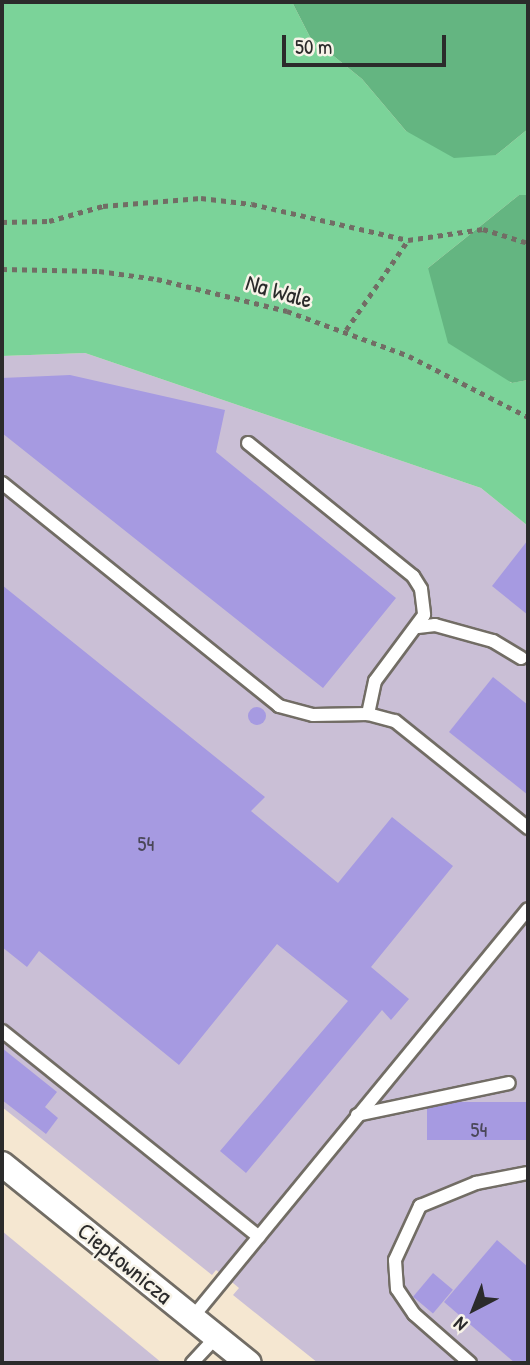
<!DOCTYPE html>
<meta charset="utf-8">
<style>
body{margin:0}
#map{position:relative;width:530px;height:1365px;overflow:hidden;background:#f5e7d1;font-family:"Patrick Hand",sans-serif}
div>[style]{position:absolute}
.industrial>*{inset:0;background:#cabfd6}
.green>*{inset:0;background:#7bd399}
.forest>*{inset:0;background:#64b581}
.building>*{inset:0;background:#a69ae1;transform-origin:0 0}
.round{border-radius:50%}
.path>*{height:4.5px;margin-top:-2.25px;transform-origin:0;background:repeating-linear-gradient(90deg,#726d65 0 5px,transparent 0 10px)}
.roads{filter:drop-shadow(2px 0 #726d65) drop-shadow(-2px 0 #726d65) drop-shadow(0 2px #726d65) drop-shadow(0 -2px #726d65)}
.service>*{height:12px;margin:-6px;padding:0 6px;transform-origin:6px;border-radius:6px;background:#fff}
.minor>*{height:24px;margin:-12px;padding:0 12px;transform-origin:12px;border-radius:12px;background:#fff}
span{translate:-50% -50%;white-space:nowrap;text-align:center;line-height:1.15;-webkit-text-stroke:5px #f7f3e8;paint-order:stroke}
.number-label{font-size:21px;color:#4a4758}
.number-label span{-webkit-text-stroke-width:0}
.street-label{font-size:24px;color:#2b2b2b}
.frame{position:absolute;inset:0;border:4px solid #2b2b2b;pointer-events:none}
.north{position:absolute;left:439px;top:1274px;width:70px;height:70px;-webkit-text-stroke:5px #f7f3e8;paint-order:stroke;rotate:222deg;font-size:19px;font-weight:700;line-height:28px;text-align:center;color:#2b2b2b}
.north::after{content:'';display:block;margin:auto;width:24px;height:32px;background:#2b2b2b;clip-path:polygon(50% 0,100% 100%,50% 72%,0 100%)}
.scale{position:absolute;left:282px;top:35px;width:164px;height:32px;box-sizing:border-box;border:4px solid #2b2b2b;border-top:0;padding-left:9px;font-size:21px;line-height:24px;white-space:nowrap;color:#2b2b2b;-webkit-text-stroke:5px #f7f3e8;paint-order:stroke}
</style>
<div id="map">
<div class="industrial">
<i style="clip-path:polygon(85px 353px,481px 488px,528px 526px,528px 1363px,318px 1363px,233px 1295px,239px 1288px,227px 1278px,216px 1270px,212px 1275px,2px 1107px,2px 356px)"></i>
<i style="clip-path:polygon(2px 1231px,162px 1363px,2px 1363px)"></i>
</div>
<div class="green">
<i style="clip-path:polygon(2px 2px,292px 2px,310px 37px,362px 79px,406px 131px,496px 155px,528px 129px,528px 195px,519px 195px,428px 268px,511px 383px,528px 380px,528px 526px,481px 488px,85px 353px,2px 356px)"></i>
</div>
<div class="forest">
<i style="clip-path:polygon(292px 2px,528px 2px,528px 129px,496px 155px,454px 158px,406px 131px,362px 79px,310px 37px)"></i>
<i style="clip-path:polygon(519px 195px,528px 195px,528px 380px,512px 383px,448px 343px,428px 268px)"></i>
</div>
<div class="building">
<i style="clip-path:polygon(70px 375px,225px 410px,216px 452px,396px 598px,323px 688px,2px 433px,2px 378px)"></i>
<i style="clip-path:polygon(528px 540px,528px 615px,492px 586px)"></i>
<i style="clip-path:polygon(2px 585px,265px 797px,251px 811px,338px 883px,392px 817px,453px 866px,371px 967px,409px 999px,391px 1020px,382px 1010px,246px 1173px,220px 1151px,348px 1001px,277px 944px,179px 1065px,39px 951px,27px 967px,2px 947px)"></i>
<i style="clip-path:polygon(493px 677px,528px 705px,528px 795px,449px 732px)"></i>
<i class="round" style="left:248px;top:707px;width:18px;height:18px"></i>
<i style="clip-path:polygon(2px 1048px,57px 1092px,45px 1107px,58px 1118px,46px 1134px,2px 1100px)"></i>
<i style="left:528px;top:1102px;width:38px;height:101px;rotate:90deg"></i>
<i style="clip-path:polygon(497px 1240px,528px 1267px,528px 1363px,515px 1363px,444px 1302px)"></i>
<i style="left:433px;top:1273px;width:26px;height:31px;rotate:40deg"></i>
</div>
<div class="path">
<i style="left:2px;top:222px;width:47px;rotate:-1.2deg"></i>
<i style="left:49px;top:221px;width:56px;rotate:-15.5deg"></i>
<i style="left:103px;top:206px;width:98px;rotate:-4.7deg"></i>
<i style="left:201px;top:198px;width:51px;rotate:6.7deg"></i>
<i style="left:252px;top:204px;width:160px;rotate:13deg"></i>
<i style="left:408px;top:240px;width:76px;rotate:-8.3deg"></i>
<i style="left:483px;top:229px;width:47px;rotate:17.3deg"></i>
<i style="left:2px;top:269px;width:97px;rotate:1.2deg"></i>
<i style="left:99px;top:271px;width:59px;rotate:7.9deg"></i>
<i style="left:157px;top:279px;width:134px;rotate:13.8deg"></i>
<i style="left:287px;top:311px;width:130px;rotate:20.2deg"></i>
<i style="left:409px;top:356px;width:134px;rotate:27.1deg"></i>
<i style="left:346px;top:330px;width:109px;rotate:-55.4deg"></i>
</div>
<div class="roads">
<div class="service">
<i style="left:248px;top:443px;width:212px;rotate:38.9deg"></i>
<i style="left:413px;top:576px;width:15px;rotate:58deg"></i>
<i style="left:421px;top:589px;width:26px;rotate:83deg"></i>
<i style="left:424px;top:615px;width:82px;rotate:126.6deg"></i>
<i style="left:375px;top:681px;width:34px;rotate:102deg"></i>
<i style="left:2px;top:483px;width:356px;rotate:38.8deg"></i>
<i style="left:279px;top:706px;width:35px;rotate:15deg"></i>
<i style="left:313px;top:715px;width:55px;rotate:-1deg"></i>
<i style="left:368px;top:714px;width:28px;rotate:15deg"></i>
<i style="left:395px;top:721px;width:171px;rotate:38.8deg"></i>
<i style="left:418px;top:627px;width:17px;rotate:-7deg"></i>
<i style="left:435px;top:625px;width:60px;rotate:15.4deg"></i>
<i style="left:493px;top:641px;width:33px;rotate:31deg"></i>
<i style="left:2px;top:1031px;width:329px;rotate:38.7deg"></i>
<i style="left:357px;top:1115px;width:155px;rotate:-11.9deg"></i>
<i style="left:192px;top:1318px;width:529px;rotate:-50.6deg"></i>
<i style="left:192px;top:1363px;width:35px;rotate:-47deg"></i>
<i style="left:470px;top:1363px;width:74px;rotate:-138.8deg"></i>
<i style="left:414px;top:1314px;width:30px;rotate:-124deg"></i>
<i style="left:397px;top:1289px;width:29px;rotate:-94deg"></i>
<i style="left:395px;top:1260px;width:60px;rotate:-65.2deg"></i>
<i style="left:420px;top:1206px;width:61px;rotate:-22.3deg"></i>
<i style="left:476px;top:1183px;width:53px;rotate:-10.9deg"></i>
</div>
<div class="minor">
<i style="left:2px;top:1164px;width:317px;rotate:38.9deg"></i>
</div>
</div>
<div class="number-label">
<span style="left:146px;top:844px">54</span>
<span style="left:479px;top:1130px">54</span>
</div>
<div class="street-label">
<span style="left:279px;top:291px;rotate:16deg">Na Wale</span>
<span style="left:125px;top:1263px;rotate:39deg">Ciepłownicza</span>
</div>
<div class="frame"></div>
<div class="north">N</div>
<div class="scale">50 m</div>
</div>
